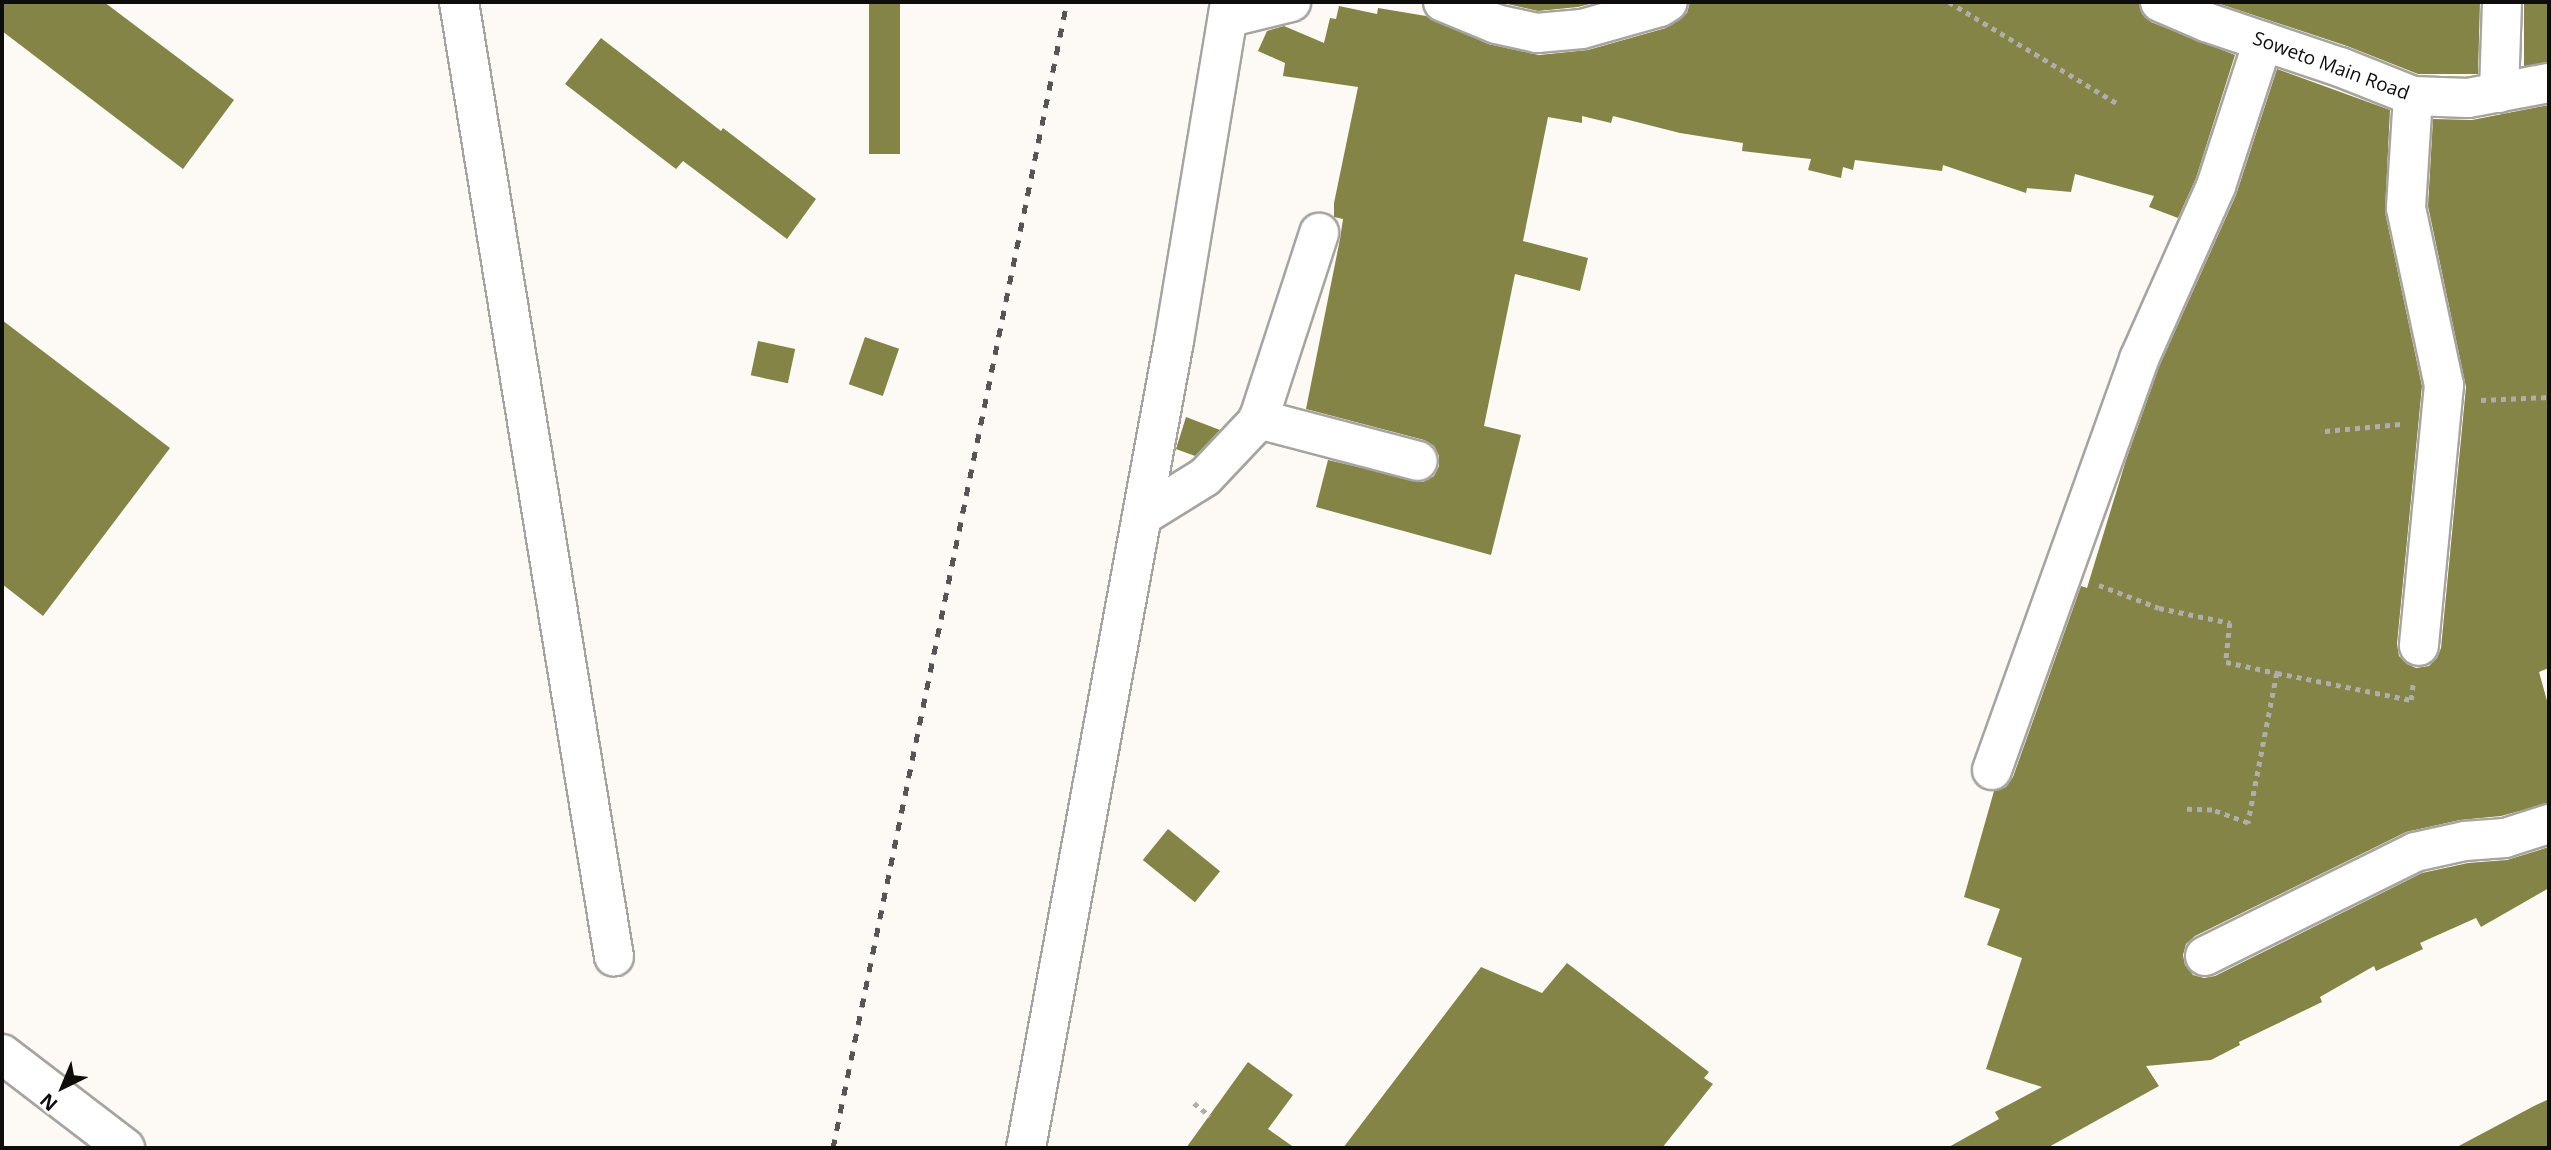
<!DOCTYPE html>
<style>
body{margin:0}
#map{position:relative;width:2551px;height:1150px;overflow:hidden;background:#fdfaf6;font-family:"Open Sans",sans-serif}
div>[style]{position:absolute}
.building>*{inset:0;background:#838445;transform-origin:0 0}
.path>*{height:4.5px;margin-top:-2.25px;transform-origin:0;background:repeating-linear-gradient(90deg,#b0aeaa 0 5px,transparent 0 10px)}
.roads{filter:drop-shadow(2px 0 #a7a4a0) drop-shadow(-2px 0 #a7a4a0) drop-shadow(0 2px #a7a4a0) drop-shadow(0 -2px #a7a4a0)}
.minor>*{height:38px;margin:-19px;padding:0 19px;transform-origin:19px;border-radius:19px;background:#fff}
.rail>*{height:5px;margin-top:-2.5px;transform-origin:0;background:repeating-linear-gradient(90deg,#575553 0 9px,transparent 0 18px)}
span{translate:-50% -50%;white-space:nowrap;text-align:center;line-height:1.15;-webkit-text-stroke:5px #fff;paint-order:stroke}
.street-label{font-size:19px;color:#0e0d0b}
.frame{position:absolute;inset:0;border:4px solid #0e0d0b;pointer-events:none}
.north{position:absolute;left:28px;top:1052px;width:70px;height:70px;-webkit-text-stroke:5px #fff;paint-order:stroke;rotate:223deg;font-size:19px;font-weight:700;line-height:28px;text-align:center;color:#0e0d0b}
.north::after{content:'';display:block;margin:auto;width:24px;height:32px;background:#0e0d0b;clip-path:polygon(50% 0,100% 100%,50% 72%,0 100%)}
</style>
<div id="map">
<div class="building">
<i style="clip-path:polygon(2px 2px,104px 2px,234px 100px,183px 169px,2px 31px)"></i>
<i style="left:869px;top:2px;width:31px;height:152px"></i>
<i style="clip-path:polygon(1499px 2px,1598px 2px,1578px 7px,1538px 11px)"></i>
<i style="clip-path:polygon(1690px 2px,2139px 2px,2142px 14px,2151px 22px,2235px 55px,2196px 178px,2178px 218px,2149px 207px,2154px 196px,2075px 174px,2071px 192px,2027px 188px,2026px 193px,1943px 165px,1942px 171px,1855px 160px,1853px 170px,1843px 167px,1841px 178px,1808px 170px,1811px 159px,1742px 151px,1743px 143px,1680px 133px,1613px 116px,1611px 123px,1582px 116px,1582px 123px,1548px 117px,1523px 241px,1588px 258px,1580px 291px,1515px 274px,1484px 426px,1521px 435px,1491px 555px,1316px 507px,1328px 460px,1423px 482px,1434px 476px,1439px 466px,1439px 456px,1434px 446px,1424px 440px,1306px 409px,1340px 239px,1343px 219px,1334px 217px,1334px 203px,1358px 87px,1283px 76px,1285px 63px,1258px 51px,1267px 31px,1284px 26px,1324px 43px,1330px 18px,1336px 19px,1339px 6px,1377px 14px,1378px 8px,1426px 16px,1488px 44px,1539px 55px,1588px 50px,1666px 28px,1687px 13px)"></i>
<i style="clip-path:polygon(2214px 2px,2480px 2px,2478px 74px,2418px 74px,2347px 46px)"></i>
<i style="left:2524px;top:2px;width:25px;height:64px"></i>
<i style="clip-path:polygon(601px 38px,721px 131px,723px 128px,816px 199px,787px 239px,683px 161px,676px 169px,565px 84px)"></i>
<i style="clip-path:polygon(2277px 69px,2390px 110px,2385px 212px,2422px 386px,2397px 644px,2399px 656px,2407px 664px,2416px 668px,2429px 666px,2437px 658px,2441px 648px,2466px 387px,2428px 206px,2433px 119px,2472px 120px,2549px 105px,2549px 668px,2539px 672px,2549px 708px,2549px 803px,2501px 816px,2460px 820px,2406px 832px,2195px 936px,2186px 944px,2183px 955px,2185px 965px,2193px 975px,2204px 978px,2215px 976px,2422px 873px,2468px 863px,2507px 860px,2549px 847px,2549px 888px,2481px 927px,2476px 918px,2420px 943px,2423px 949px,2376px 971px,2374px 966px,2320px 997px,2322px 1002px,2239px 1042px,2240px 1045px,2211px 1060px,2146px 1066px,2159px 1086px,2047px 1148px,1947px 1148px,1999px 1119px,1995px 1112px,2042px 1087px,1986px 1069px,2022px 958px,1987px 945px,2000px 909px,1964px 897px,1994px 791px,2006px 787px,2013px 777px,2081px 586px,2087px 588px,2126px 460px,2159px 367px,2236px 195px)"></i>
<i style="clip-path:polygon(2px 320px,170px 448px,43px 616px,2px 584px)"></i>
<i style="left:865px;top:337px;width:36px;height:50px;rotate:19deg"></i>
<i style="left:758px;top:341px;width:38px;height:35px;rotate:12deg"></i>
<i style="clip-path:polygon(1186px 417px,1220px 430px,1195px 456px,1176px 449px)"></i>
<i style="left:1168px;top:829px;width:67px;height:40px;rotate:39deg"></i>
<i style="clip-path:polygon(1567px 963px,1709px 1072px,1704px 1078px,1713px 1084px,1662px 1148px,1343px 1148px,1481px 967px,1542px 993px)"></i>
<i style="clip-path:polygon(1248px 1062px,1293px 1095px,1268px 1129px,1295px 1148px,1186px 1148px)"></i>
<i style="clip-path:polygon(2549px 1099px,2549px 1148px,2455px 1148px,2534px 1106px)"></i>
</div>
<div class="path">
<i style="left:1949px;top:2px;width:197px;rotate:31.1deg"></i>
<i style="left:2481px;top:400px;width:68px;rotate:-2.5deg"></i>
<i style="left:2325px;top:431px;width:76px;rotate:-5.3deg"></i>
<i style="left:2099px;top:585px;width:64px;rotate:21deg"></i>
<i style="left:2159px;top:608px;width:73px;rotate:11.9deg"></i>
<i style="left:2230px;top:623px;width:39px;rotate:96deg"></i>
<i style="left:2226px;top:662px;width:52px;rotate:12.2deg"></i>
<i style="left:2277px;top:673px;width:153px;rotate:100.9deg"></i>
<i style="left:2248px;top:823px;width:38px;rotate:-160deg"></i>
<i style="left:2212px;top:810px;width:25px;rotate:-178deg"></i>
<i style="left:2277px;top:673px;width:137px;rotate:11.4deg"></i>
<i style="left:2411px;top:700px;width:16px;rotate:-83deg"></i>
<i style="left:1194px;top:1103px;width:21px;rotate:39deg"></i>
</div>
<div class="roads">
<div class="minor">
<i style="left:459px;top:2px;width:967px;rotate:80.78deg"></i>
<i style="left:1443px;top:2px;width:57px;rotate:22.5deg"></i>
<i style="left:1496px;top:24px;width:42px;rotate:12.4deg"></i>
<i style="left:1537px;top:33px;width:45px;rotate:-5.1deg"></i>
<i style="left:1582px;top:29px;width:81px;rotate:-15.8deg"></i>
<i style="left:1660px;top:7px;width:9px;rotate:-32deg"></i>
<i style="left:2160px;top:2px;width:50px;rotate:23.5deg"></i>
<i style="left:2206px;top:22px;width:141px;rotate:18.6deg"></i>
<i style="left:2340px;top:67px;width:79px;rotate:21.7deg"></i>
<i style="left:2413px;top:96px;width:55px;rotate:2.1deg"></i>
<i style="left:2468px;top:98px;width:82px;rotate:-10.5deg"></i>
<i style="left:1230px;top:17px;width:63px;rotate:-13.8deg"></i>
<i style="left:2499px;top:93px;width:91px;rotate:-88.1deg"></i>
<i style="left:2413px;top:96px;width:112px;rotate:93.6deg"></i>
<i style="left:2406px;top:208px;width:181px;rotate:77.9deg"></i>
<i style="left:2444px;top:385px;width:262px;rotate:95.5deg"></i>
<i style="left:1258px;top:419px;width:165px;rotate:14.7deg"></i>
<i style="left:1142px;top:516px;width:74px;rotate:-31.8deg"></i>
<i style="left:1205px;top:477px;width:77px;rotate:-46.6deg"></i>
<i style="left:1258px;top:421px;width:198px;rotate:-72deg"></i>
<i style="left:1992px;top:770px;width:436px;rotate:-70.3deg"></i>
<i style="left:2139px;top:359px;width:189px;rotate:-66deg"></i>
<i style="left:2216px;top:186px;width:152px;rotate:-72deg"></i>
<i style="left:2205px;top:956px;width:234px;rotate:-26.3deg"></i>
<i style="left:2415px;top:852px;width:51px;rotate:-12.4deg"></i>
<i style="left:2465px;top:841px;width:40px;rotate:-4.3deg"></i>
<i style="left:2505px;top:838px;width:46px;rotate:-17.7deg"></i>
<i style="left:2px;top:1054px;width:155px;rotate:37.4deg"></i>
<i style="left:1026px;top:1148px;width:820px;rotate:-79.61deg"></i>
<i style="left:1174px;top:341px;width:344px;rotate:-80.6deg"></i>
</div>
</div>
<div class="rail">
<i style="left:833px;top:1148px;width:1170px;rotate:-78.46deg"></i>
</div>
<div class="street-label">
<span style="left:2331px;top:66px;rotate:20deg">Soweto Main Road</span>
</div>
<div class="frame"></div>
<div class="north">N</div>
</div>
